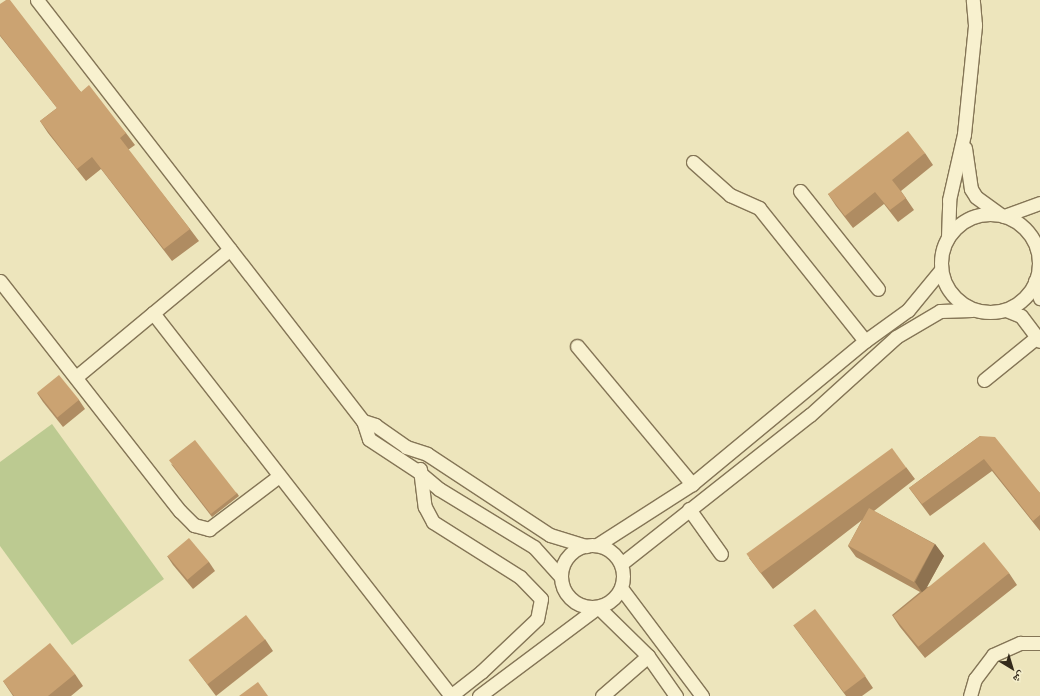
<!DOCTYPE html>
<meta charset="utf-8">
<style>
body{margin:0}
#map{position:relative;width:1040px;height:696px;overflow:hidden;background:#ede5bc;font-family:Lora,"Noto Naskh Arabic",serif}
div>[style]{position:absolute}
.green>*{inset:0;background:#bcca91}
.roads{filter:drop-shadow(1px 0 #847556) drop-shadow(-1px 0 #847556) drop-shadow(0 1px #847556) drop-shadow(0 -1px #847556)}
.minor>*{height:13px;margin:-6.5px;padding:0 6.5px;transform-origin:6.5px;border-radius:6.5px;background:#f8f1cf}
.minor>.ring{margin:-6.5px;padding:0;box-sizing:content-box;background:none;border:13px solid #f8f1cf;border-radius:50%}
.wall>*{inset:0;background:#af8c62}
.shaded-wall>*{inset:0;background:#8e7250}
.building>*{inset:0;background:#cba372;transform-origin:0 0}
span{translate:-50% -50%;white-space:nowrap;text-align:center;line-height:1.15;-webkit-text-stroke:4px #f4eecb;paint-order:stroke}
.north{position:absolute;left:992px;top:648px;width:40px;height:40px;-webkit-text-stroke:3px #f4eecb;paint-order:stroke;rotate:142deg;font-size:11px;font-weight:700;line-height:16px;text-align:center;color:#332a1b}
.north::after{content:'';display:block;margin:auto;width:14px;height:18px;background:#332a1b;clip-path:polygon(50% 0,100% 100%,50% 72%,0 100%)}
</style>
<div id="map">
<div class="green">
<i style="clip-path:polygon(52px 424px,164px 579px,72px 645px,0 546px,0 462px)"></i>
</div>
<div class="roads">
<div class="minor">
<i style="left:37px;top:0;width:532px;rotate:52.25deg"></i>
<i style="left:965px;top:148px;width:41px;rotate:81.7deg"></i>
<i style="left:971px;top:189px;width:9px;rotate:58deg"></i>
<i style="left:976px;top:197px;width:29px;rotate:36deg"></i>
<i style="left:693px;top:162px;width:50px;rotate:41.7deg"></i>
<i style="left:730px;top:195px;width:32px;rotate:24deg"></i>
<i style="left:759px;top:208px;width:170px;rotate:51.4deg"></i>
<i style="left:800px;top:191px;width:125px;rotate:51.5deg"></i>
<i class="ring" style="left:941px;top:214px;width:85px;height:85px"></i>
<i style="left:1004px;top:216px;width:38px;rotate:-20deg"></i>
<i style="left:948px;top:237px;width:37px;rotate:-88deg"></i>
<i style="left:949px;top:200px;width:68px;rotate:-77.2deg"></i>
<i style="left:964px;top:134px;width:110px;rotate:-84.2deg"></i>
<i style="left:975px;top:25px;width:25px;rotate:-95deg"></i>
<i style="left:0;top:281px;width:292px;rotate:52deg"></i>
<i style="left:180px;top:511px;width:20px;rotate:45deg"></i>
<i style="left:194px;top:525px;width:16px;rotate:15deg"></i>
<i style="left:209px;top:529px;width:88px;rotate:-37.1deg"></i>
<i style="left:1035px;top:281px;width:18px;rotate:74deg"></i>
<i style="left:1006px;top:310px;width:16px;rotate:22deg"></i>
<i style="left:1021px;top:316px;width:31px;rotate:53deg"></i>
<i style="left:153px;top:313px;width:485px;rotate:52.1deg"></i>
<i style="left:577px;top:346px;width:180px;rotate:50.2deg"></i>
<i style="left:76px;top:377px;width:200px;rotate:-39.7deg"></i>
<i style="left:984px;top:380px;width:68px;rotate:-39.1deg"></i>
<i style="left:420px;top:469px;width:38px;rotate:83deg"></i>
<i style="left:425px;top:507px;width:17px;rotate:62deg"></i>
<i style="left:433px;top:522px;width:103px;rotate:32.3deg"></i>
<i style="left:520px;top:577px;width:30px;rotate:46deg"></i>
<i style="left:541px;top:599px;width:20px;rotate:101deg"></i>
<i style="left:537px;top:619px;width:77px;rotate:136.6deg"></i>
<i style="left:481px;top:672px;width:39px;rotate:142deg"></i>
<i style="left:689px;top:509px;width:55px;rotate:54.6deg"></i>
<i style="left:597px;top:545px;width:113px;rotate:-32.7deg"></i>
<i style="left:692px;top:484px;width:224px;rotate:-39.6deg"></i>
<i style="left:865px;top:341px;width:53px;rotate:-35.8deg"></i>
<i style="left:908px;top:310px;width:50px;rotate:-50.6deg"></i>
<i class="ring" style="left:561px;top:545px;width:49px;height:49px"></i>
<i style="left:621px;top:564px;width:241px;rotate:-38.3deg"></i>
<i style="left:810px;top:415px;width:116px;rotate:-42.2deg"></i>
<i style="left:896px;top:337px;width:51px;rotate:-30.6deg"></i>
<i style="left:940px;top:311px;width:32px;rotate:-2deg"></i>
<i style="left:561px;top:577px;width:40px;rotate:-132deg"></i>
<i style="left:534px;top:547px;width:111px;rotate:-148.6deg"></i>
<i style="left:439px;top:489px;width:26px;rotate:-140deg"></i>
<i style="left:419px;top:472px;width:60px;rotate:-146.6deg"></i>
<i style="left:369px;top:439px;width:19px;rotate:-108deg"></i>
<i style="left:363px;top:421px;width:13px;rotate:18deg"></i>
<i style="left:375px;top:425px;width:38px;rotate:35deg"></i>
<i style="left:406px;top:447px;width:22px;rotate:18deg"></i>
<i style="left:427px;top:454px;width:147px;rotate:33.4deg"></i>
<i style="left:550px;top:535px;width:38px;rotate:17deg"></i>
<i style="left:621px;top:588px;width:135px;rotate:53.1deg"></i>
<i style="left:479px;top:696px;width:149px;rotate:-36.8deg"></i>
<i style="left:598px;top:607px;width:70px;rotate:44.4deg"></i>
<i style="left:648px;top:656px;width:49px;rotate:55deg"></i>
<i style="left:602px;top:696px;width:61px;rotate:-41deg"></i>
<i style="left:970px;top:696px;width:18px;rotate:-74deg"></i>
<i style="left:975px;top:679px;width:30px;rotate:-53deg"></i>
<i style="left:993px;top:655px;width:30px;rotate:-24deg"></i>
<i style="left:1020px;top:643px;width:20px"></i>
</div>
</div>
<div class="wall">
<i style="clip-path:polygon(0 4px,81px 92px,126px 133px,135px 145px,128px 150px,190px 229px,199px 241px,172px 261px,101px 169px,86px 181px,48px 133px,40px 121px,57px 108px,0 36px)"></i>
<i style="clip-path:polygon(925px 153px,933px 165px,901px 191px,914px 210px,898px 222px,884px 204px,853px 228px,836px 206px,828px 194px)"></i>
<i style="clip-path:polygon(37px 393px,79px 400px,85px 409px,63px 427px,43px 402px)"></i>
<i style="clip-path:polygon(980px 436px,1040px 493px,1040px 531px,992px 471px,930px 516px,909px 488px)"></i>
<i style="clip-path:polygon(171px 464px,237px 493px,239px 496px,212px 517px)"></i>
<i style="clip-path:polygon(906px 467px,915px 479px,874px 511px,935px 544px,944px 556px,927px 587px,1009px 573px,1017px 585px,925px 658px,900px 627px,892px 615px,920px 592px,856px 557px,848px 546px,862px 520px,773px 589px,749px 558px)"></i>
<i style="clip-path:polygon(167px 556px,209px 562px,215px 571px,193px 589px,173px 565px)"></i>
<i style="clip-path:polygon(793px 625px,865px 676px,873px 688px,862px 696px,846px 696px)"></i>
<i style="clip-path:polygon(265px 639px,273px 651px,216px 696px,189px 660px)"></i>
<i style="clip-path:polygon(75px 674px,83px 686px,71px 696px,13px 696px,3px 681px)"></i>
</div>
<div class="shaded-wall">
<i style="clip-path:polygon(935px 544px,944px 556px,923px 594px,915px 582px)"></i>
</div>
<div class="building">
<i style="clip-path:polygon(6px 0,10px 0,81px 92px,89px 85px,126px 133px,120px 138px,190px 229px,164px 249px,92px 157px,77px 169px,40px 121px,57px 108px,0 35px,0 4px)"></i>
<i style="clip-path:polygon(908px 131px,925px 153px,892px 180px,906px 198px,890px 210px,875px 192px,845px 216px,828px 194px)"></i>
<i style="left:59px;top:375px;width:32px;height:28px;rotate:51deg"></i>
<i style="clip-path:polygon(980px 436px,995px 437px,1040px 493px,1040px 515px,1033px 521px,984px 459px,922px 504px,909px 488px)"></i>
<i style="left:195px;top:440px;width:68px;height:33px;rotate:52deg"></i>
<i style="left:892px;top:448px;width:24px;height:180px;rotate:54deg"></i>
<i style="left:869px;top:508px;width:75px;height:43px;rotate:29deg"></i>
<i style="left:189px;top:538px;width:31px;height:28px;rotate:50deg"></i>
<i style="left:984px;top:542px;width:40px;height:117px;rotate:51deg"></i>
<i style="left:815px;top:609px;width:84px;height:27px;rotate:53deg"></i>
<i style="left:246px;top:615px;width:31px;height:73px;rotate:52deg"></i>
<i style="clip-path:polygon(50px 643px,75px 674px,48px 696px,14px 696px,3px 681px)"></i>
<i style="clip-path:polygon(258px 682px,268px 696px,239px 696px)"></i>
</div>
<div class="north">ش</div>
</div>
